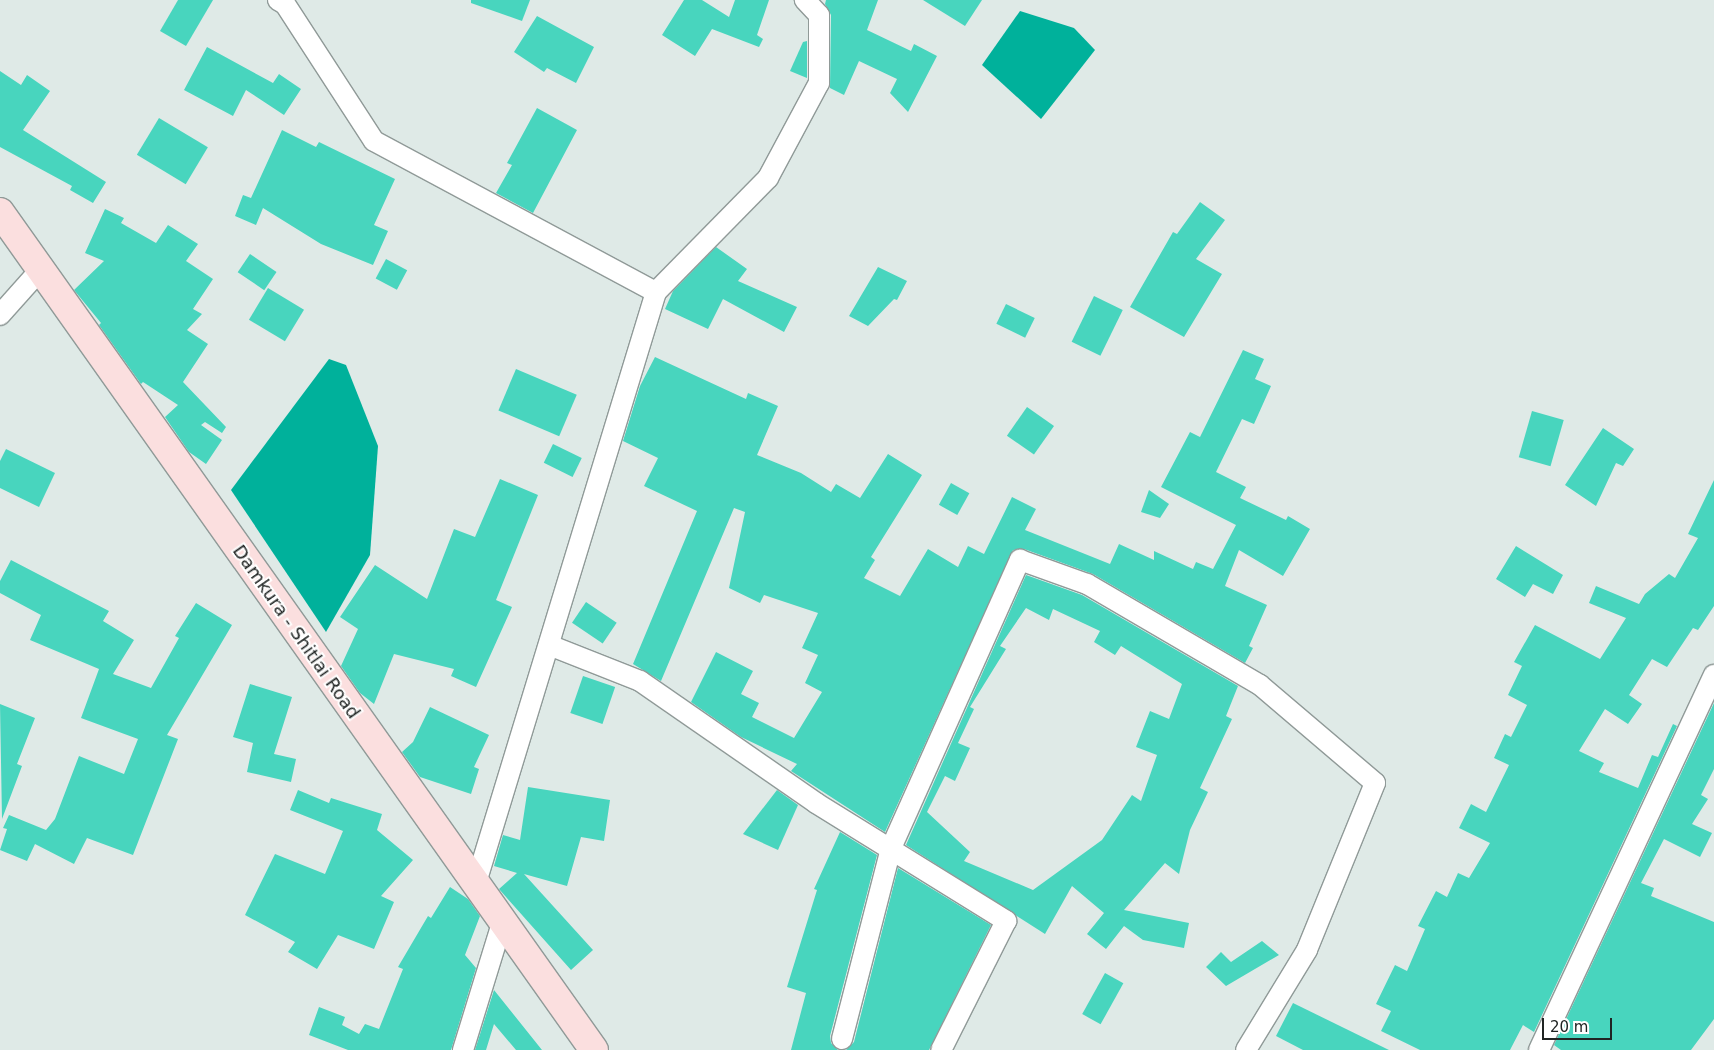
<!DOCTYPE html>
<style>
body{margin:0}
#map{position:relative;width:1714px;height:1050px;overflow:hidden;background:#dfeae7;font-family:"DejaVu Sans",sans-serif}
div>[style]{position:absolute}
.water>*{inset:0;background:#00b19b}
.building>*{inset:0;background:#48d5be;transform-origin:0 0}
.roads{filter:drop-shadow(1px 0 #909a98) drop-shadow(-1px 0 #909a98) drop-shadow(0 1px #909a98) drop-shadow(0 -1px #909a98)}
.street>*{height:20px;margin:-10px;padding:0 10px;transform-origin:10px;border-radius:10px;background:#fff}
.secondary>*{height:28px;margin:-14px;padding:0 14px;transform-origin:14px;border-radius:14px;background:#fbdfdf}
span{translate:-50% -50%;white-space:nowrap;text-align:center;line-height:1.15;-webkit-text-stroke:4px #fff;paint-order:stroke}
.street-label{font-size:18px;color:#202423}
.scale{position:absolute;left:1542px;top:1018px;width:70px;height:22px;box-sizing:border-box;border:2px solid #202423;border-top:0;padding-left:6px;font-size:15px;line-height:18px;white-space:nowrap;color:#202423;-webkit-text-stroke:4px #fff;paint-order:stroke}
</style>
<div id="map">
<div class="water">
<i style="clip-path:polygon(1020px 11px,1074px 28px,1095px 50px,1041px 119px,982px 65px)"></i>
<i style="clip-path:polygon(329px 359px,346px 365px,378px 446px,370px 555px,326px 632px,231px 490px)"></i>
</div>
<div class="building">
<i style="clip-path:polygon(178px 0,213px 0,186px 46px,160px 31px)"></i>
<i style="clip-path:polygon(471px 0,530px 0,522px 21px,471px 3px)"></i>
<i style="clip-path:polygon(684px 0,702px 0,729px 17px,735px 0,769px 0,757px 35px,763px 39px,759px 47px,712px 29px,695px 56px,662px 35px)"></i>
<i style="clip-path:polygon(826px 0,878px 0,867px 30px,911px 51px,914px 44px,937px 56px,908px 112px,890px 93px,897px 79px,859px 61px,844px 95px,830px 88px,831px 15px,825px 4px)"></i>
<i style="clip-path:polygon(923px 0,982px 0,965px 26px)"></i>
<i style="clip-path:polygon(537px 16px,594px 47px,576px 83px,547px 68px,544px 72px,514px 52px)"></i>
<i style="clip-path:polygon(807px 41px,807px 78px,790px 71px,803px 42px)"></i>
<i style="clip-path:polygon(207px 47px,273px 83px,279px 74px,301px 89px,284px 115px,246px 90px,233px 116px,184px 90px)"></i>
<i style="clip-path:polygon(0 71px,21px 85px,27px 75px,50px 91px,23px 130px,106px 182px,93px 203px,70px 190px,72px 186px,0 147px)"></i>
<i style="clip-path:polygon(537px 108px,577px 130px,533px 213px,496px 193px,512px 165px,507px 163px)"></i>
<i style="left:159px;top:118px;width:57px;height:43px;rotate:31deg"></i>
<i style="clip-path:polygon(282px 130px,316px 147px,319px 142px,395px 179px,374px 225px,388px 231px,373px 265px,321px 244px,263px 208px,256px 225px,235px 216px,243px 195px,251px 198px)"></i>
<i style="clip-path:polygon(1200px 202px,1225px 220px,1196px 259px,1222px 274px,1184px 337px,1130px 307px,1173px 232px,1177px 234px)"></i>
<i style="clip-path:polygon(105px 209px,124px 218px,121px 223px,156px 243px,168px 225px,198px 244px,186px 261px,213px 279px,193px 309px,202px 314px,187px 330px,208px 344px,183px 382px,226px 427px,222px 433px,205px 422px,201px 425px,222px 440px,206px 464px,189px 452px,165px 417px,178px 405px,143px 382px,141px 384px,99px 325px,101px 323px,74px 290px,104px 261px,85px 253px)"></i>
<i style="clip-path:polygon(716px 247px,747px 269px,738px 281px,797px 307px,784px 332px,723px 299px,708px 329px,665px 309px,673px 291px)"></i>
<i style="left:250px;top:254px;width:32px;height:22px;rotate:34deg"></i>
<i style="left:386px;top:259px;width:24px;height:22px;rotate:28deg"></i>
<i style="clip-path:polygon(878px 267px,907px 281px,897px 300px,894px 299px,868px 326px,849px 316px)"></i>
<i style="left:268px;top:288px;width:42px;height:37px;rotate:31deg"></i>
<i style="left:1094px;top:296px;width:32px;height:51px;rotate:26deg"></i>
<i style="left:1006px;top:304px;width:32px;height:22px;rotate:26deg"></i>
<i style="clip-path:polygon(1243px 350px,1264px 359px,1255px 379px,1271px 386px,1254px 424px,1242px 419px,1216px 472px,1246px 487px,1240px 498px,1286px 520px,1288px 516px,1310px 529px,1283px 576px,1239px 550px,1225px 586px,1267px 605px,1249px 646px,1253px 648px,1245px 663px,1093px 574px,1024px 549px,1013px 550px,885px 832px,791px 771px,797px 764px,741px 737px,691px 702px,716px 652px,753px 671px,741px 694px,759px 703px,752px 717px,794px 738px,822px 692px,805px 683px,818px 655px,802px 648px,818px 613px,764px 595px,760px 603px,729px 588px,745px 512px,734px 508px,661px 681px,633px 664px,697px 511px,644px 486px,658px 458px,623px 441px,640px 386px,655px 357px,746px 399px,748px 393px,778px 406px,757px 455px,801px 473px,831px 492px,836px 484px,860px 498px,888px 454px,922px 475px,871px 557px,875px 560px,864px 578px,900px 596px,928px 549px,958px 567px,968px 546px,984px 554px,1012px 497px,1036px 509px,1025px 530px,1110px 564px,1119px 544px,1154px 560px,1154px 551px,1193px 569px,1196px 562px,1213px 569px,1236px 525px,1161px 487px,1190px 432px,1200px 437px)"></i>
<i style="left:516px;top:369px;width:66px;height:45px;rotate:23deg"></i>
<i style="left:1027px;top:407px;width:33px;height:35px;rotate:35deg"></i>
<i style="left:1532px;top:411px;width:33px;height:48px;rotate:16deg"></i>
<i style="clip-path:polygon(1603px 428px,1634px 449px,1623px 466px,1616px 463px,1596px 506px,1565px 485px)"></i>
<i style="left:553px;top:444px;width:32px;height:21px;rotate:26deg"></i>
<i style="clip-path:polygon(6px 449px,55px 473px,39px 507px,0 488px,0 461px)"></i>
<i style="clip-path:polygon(500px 479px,538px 495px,496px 600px,512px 607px,476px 687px,451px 676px,454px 669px,394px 654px,374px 704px,360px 693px,341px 666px,358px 629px,340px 617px,375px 565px,427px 599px,454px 529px,475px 537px)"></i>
<i style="clip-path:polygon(1714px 480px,1714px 606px,1698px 630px,1693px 628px,1667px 667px,1652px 659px,1629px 695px,1642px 704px,1628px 724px,1605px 709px,1579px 751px,1604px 763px,1599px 772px,1638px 788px,1652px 755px,1658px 757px,1673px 724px,1677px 726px,1534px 1032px,1523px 1025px,1510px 1050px,1420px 1050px,1381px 1031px,1391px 1011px,1376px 1004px,1395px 965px,1407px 971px,1425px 929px,1418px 926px,1436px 891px,1447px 897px,1458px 873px,1469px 878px,1490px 843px,1459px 828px,1471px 804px,1486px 812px,1509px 765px,1494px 758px,1505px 734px,1511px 737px,1527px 705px,1508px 695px,1522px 666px,1514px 662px,1535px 625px,1600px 659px,1626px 618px,1589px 603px,1596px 586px,1639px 604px,1645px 594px,1669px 574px,1675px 578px,1698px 538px,1688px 534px)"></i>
<i style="left:951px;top:483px;width:21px;height:25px;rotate:29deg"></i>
<i style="clip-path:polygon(1149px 490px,1169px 504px,1160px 518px,1141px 512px)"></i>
<i style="clip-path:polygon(1516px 546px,1563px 575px,1553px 594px,1533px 584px,1525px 597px,1496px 579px)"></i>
<i style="clip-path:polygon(11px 560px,109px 611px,103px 621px,134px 640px,113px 674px,151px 688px,179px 638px,175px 636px,196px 603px,232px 625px,167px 735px,178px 739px,133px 855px,87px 838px,74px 864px,35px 844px,27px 861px,0 850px,7px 829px,3px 828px,9px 815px,46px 830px,55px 819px,79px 756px,124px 774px,138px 739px,81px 718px,99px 669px,30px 640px,41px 615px,0 593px,0 581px)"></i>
<i style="clip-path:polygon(evenodd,1026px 575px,1082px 595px,1238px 686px,1226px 716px,1232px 719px,1200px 788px,1208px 792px,1190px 830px,1179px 874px,1165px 863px,1124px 910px,1189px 923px,1184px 948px,1143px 940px,1124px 926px,1106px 949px,1087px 934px,1104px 913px,1072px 886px,1045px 934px,906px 845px,1026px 575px,1026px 608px,1049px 620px,1053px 609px,1100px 631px,1094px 642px,1115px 655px,1121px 646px,1182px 684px,1169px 719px,1150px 711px,1136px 747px,1157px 755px,1141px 801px,1132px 795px,1102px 840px,1033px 890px,964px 861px,970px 852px,927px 812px,945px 776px,955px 781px,970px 748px,958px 743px,974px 709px,970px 707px,1006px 649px,1000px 646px,1026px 608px)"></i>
<i style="left:586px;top:602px;width:37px;height:25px;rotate:34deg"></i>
<i style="left:583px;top:676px;width:34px;height:39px;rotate:19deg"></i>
<i style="clip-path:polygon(250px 684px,292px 697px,274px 754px,296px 759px,291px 782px,247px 772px,253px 743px,233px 737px)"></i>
<i style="clip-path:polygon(1714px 703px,1714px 769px,1701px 795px,1708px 799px,1692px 824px,1712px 833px,1700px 857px,1664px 839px,1641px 883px,1654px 888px,1651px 896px,1714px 922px,1714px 1019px,1691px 1050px,1561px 1050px,1554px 1045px)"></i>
<i style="clip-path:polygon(0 704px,35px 718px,17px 764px,22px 766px,2px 819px)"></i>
<i style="clip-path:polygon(430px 707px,489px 735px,474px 767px,479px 769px,471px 794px,420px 777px,402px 752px,413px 742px)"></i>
<i style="clip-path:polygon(528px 787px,610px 800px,604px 841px,581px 837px,567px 886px,524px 874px,593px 950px,571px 970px,499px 889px,517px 873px,494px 866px,503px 835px,520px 840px)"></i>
<i style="clip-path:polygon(298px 790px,329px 803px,331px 798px,382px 814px,377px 830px,413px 860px,381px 896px,394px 902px,374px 949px,338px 935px,317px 969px,288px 952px,295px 942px,245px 915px,275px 854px,325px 874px,343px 831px,290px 810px)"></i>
<i style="clip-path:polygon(777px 790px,798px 805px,778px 850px,743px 834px)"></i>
<i style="clip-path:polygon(840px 832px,877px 855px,830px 1036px,831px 1043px,838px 1050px,791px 1050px,806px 993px,787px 987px,817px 890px,814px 889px)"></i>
<i style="clip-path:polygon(898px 868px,991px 925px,929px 1050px,846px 1050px,854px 1042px)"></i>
<i style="clip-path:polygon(450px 887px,468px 899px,480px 916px,465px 955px,476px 968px,451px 1050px,348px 1050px,309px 1035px,319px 1007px,345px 1017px,342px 1025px,359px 1034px,365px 1024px,379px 1029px,403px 969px,398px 967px,428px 916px,431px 918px)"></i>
<i style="clip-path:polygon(1262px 941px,1279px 955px,1226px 986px,1206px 967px,1221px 952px,1231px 962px)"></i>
<i style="left:1105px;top:973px;width:21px;height:47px;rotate:29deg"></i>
<i style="clip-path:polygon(494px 990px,542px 1050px,516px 1050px,494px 1024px,486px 1050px,475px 1050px)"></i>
<i style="clip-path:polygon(1293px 1003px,1389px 1050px,1303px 1050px,1276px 1036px)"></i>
</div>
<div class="roads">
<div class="street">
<i style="left:278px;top:0;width:8px;rotate:30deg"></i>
<i style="left:285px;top:4px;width:163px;rotate:57deg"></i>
<i style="left:374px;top:141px;width:320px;rotate:28.2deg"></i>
<i style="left:656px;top:292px;width:621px;rotate:106.95deg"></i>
<i style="left:656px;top:292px;width:160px;rotate:-45.5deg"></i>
<i style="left:768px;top:178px;width:108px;rotate:-61.8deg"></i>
<i style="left:819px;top:83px;width:68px;rotate:-90deg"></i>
<i style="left:819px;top:15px;width:21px;rotate:-133deg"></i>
<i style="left:0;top:315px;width:62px;rotate:-48.3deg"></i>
<i style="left:549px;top:645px;width:98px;rotate:21.6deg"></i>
<i style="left:640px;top:681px;width:214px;rotate:34.7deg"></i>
<i style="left:816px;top:803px;width:224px;rotate:31.8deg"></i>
<i style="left:1006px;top:921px;width:144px;rotate:116.7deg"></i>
<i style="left:842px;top:1039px;width:197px;rotate:-75.6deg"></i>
<i style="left:891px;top:848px;width:316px;rotate:-65.9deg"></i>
<i style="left:1020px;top:560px;width:71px;rotate:19.7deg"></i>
<i style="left:1087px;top:584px;width:200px;rotate:30.3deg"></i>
<i style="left:1260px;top:685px;width:151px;rotate:40.4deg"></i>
<i style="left:1375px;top:783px;width:180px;rotate:112.2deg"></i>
<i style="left:1307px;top:950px;width:117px;rotate:121.4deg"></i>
<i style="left:463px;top:1050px;width:133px;rotate:-72.9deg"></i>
<i style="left:1539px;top:1050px;width:414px;rotate:-65deg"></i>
</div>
<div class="secondary">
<i style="left:0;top:212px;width:1027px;rotate:54.67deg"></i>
</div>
</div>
<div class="street-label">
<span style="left:296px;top:632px;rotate:55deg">Damkura - Shitlai Road</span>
</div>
<div class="scale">20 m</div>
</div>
